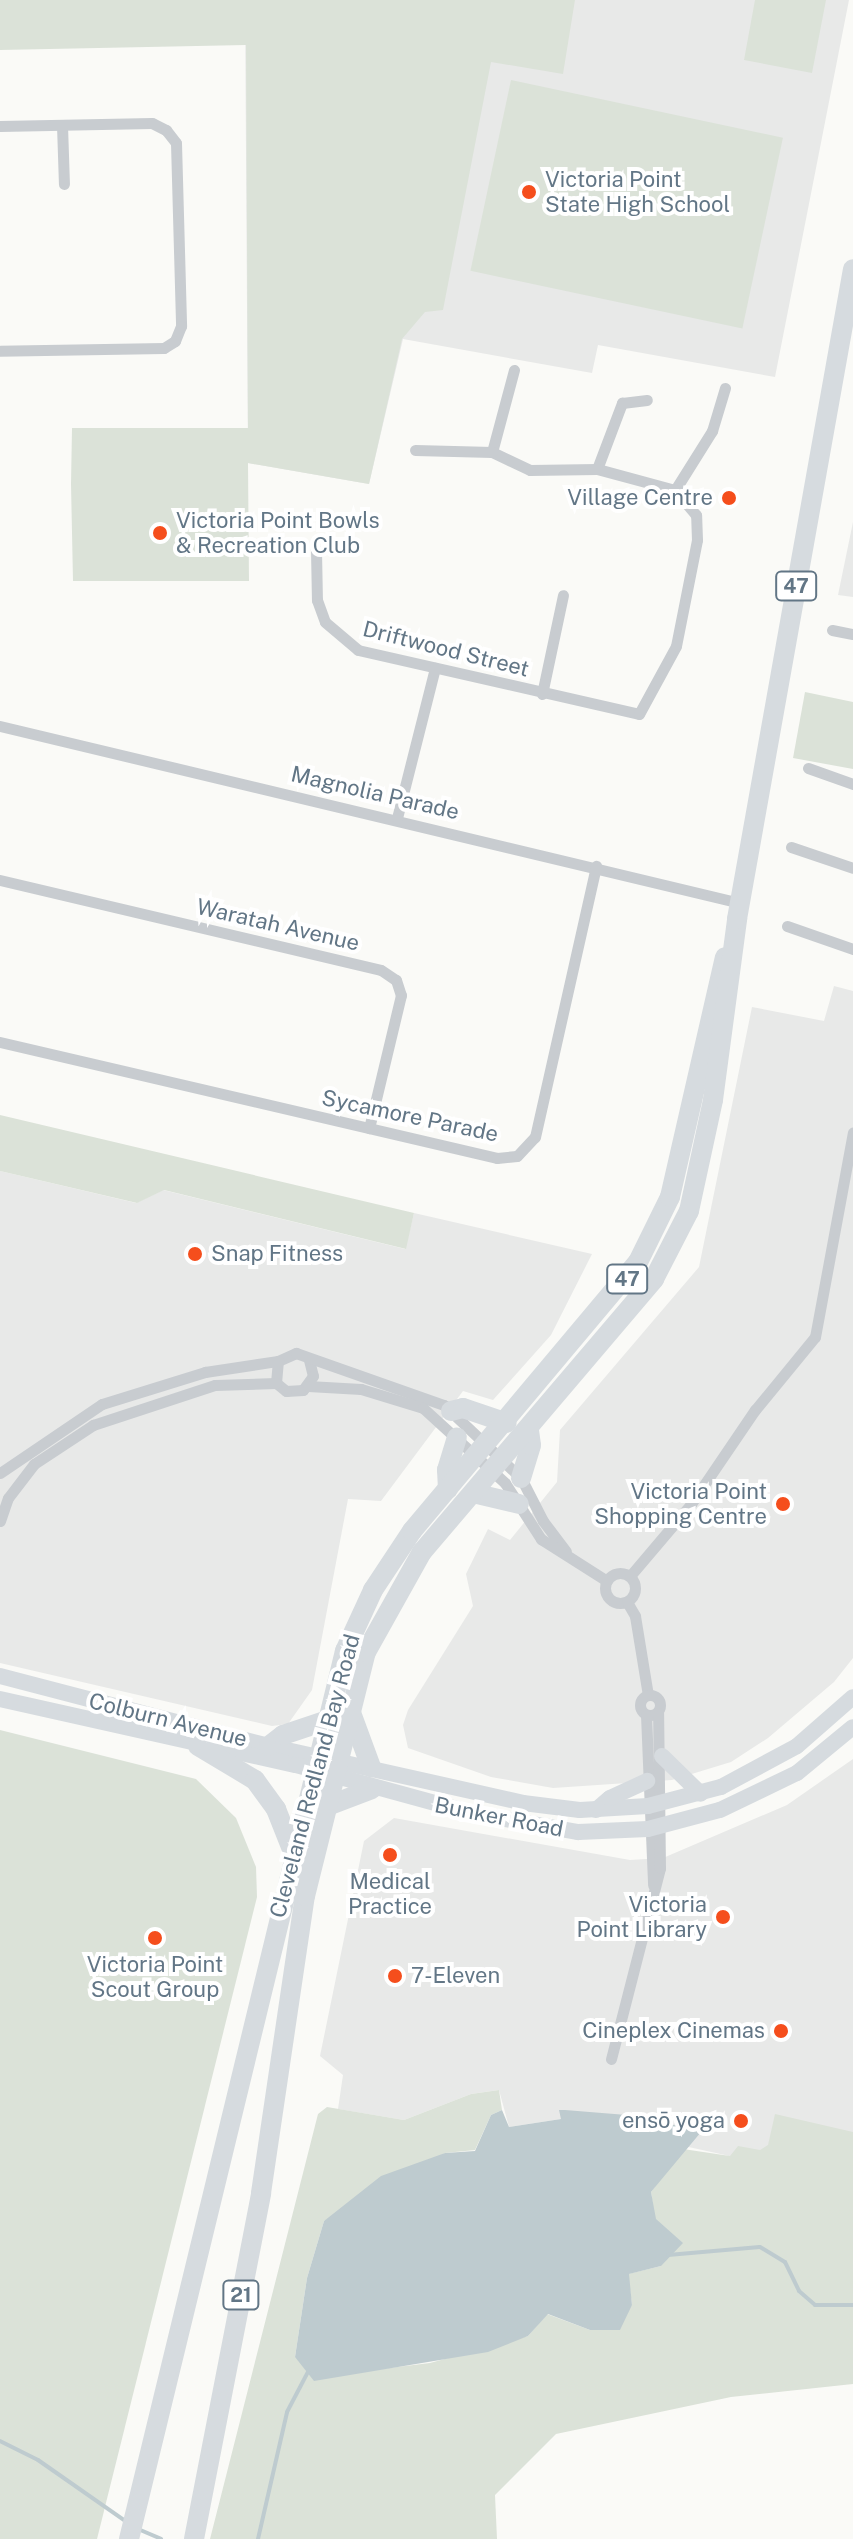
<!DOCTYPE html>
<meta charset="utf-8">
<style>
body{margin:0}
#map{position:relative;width:853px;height:2539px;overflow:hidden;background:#fafaf7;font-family:"Public Sans",sans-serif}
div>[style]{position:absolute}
.built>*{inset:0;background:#e8e9e8}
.green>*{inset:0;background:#dbe2d8;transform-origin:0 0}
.water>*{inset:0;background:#becbcf}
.stream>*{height:4px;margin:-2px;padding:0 2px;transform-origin:2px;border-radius:2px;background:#becbcf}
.street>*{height:11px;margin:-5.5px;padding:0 5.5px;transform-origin:5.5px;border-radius:5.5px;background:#c8ccd0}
.street>.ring{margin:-5.5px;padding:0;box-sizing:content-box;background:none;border:11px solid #c8ccd0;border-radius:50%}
.secondary>*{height:16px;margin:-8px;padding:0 8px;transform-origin:8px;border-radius:8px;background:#d6dbdf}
.highway>*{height:20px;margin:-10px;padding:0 10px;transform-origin:10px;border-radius:10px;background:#d6dbdf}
.dots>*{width:22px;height:22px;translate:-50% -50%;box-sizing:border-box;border:4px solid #fff;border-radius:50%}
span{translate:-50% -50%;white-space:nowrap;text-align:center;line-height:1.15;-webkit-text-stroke:8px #fff;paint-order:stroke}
.shield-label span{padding:2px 6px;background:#fff;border:2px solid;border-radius:6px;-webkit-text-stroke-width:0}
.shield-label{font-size:20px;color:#627686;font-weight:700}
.poi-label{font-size:22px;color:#627686}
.left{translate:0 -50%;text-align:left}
.right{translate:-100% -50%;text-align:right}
.street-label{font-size:22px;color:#627686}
</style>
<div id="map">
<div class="built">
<i style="clip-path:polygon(245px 0,849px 0,775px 377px,598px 345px,592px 373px,403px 339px,369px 484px,248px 463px)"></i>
<i style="clip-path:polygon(853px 522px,853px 597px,838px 595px)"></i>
<i style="clip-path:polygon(834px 986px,853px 991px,853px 1658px,834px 1682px,768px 1738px,731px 1762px,672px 1780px,553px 1788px,491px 1777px,408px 1748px,403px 1725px,408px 1710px,473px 1606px,466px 1574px,488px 1529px,510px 1540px,557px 1482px,560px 1430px,699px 1267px,752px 1007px,824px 1021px)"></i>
<i style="clip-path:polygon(0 1171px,136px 1203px,163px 1190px,405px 1249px,414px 1213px,592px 1254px,551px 1335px,493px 1400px,463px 1391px,381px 1501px,348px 1499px,312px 1690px,288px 1724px,272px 1726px,0 1663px)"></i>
<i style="clip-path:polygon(853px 1759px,853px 2194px,725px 2155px,561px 2119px,509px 2127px,499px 2090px,471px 2094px,404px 2120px,338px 2109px,343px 2075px,320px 2056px,364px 1841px,394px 1818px,630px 1860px,663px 1858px,787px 1805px)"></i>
</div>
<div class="green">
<i style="clip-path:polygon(0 0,575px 0,563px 74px,491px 62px,443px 310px,425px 312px,402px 339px,369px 484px,248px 463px,249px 581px,73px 581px,71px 484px,72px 428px,248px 428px,246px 45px,0 50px)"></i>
<i style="clip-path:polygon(755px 0,826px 0,812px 73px,744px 60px)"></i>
<i style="left:511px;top:80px;width:278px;height:195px;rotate:12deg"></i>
<i style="clip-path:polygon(805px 692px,853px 702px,853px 769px,793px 758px)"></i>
<i style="clip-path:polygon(0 1115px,414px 1213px,406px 1249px,164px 1190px,137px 1203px,0 1171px)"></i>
<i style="clip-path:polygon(0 1730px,196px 1779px,236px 1818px,256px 1867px,257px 1897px,97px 2539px,0 2539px)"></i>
<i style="clip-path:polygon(499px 2090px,502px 2110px,491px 2115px,475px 2150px,445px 2153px,324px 2221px,307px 2278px,295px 2357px,356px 2372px,430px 2363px,528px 2336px,547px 2314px,590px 2330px,632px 2305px,628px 2274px,661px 2266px,651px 2192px,683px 2149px,730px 2156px,738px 2146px,760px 2150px,768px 2145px,775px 2114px,853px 2132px,853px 2384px,731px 2397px,556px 2434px,495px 2495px,497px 2539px,210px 2539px,318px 2114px,327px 2107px,404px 2120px,471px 2094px)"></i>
</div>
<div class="water">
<i style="clip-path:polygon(502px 2110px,509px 2127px,561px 2119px,559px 2110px,565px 2110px,639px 2116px,701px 2132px,651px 2192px,656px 2219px,683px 2243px,661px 2266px,629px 2274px,632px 2305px,620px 2330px,590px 2330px,548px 2314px,528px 2336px,488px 2352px,314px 2381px,295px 2357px,307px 2278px,324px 2221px,381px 2176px,445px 2153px,475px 2151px,491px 2115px)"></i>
</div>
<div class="stream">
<i style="left:668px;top:2255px;width:92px;rotate:-5deg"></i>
<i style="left:760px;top:2247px;width:29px;rotate:31deg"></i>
<i style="left:785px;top:2262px;width:32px;rotate:64deg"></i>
<i style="left:799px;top:2291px;width:21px;rotate:41deg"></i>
<i style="left:815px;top:2305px;width:38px"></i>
<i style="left:0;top:2441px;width:42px;rotate:26.6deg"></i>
<i style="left:38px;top:2460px;width:108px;rotate:34.9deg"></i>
<i style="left:138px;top:2529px;width:25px;rotate:23deg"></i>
<i style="left:258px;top:2539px;width:130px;rotate:-77.1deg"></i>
<i style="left:287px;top:2412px;width:47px;rotate:-62.4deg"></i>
</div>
<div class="street">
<i style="left:62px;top:125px;width:59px;rotate:88.1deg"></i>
<i style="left:0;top:126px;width:152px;rotate:-1.1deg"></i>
<i style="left:152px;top:123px;width:16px;rotate:27deg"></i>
<i style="left:166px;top:130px;width:16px;rotate:52deg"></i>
<i style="left:176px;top:143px;width:183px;rotate:88.4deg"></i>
<i style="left:181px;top:326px;width:16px;rotate:112deg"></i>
<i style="left:175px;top:341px;width:13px;rotate:148deg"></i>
<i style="left:164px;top:348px;width:164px;rotate:179deg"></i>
<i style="left:492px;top:452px;width:85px;rotate:-75deg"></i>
<i style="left:597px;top:469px;width:71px;rotate:-69.3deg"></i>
<i style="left:622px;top:403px;width:25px;rotate:-7deg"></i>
<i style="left:675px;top:490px;width:70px;rotate:-57.9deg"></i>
<i style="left:712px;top:431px;width:45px;rotate:-73.2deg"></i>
<i style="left:316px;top:550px;width:50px;rotate:88.9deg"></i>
<i style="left:317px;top:600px;width:23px;rotate:70deg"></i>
<i style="left:325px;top:622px;width:43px;rotate:40.3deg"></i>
<i style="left:358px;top:650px;width:288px;rotate:12.8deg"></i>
<i style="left:639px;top:714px;width:77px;rotate:-61.4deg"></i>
<i style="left:676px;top:646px;width:108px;rotate:-78.8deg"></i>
<i style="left:697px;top:540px;width:25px;rotate:-92deg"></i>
<i style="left:696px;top:515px;width:33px;rotate:-130deg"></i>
<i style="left:675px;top:490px;width:81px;rotate:-164.9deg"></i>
<i style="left:597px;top:469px;width:67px;rotate:179.1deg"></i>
<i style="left:530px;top:470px;width:42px;rotate:-154.7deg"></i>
<i style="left:492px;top:452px;width:77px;rotate:-178.5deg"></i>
<i style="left:832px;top:630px;width:21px;rotate:11deg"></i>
<i style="left:542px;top:694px;width:101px;rotate:-78deg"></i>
<i style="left:0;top:726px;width:761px;rotate:13.45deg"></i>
<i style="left:808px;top:768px;width:48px;rotate:19.6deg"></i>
<i style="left:397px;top:818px;width:155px;rotate:-75.8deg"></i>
<i style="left:791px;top:847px;width:65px;rotate:18.7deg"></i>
<i style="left:0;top:880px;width:391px;rotate:13.3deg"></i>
<i style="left:381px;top:970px;width:18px;rotate:34deg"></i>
<i style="left:396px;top:980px;width:16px;rotate:72deg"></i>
<i style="left:401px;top:995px;width:137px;rotate:103.5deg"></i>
<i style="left:787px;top:926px;width:70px;rotate:19.2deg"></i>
<i style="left:0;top:1042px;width:510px;rotate:13.14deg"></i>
<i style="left:497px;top:1158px;width:20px;rotate:-6deg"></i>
<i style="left:517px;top:1156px;width:26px;rotate:-47deg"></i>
<i style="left:535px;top:1137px;width:278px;rotate:-77.3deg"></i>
<i style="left:309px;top:1360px;width:16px;rotate:76deg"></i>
<i style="left:313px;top:1376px;width:17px;rotate:126deg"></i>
<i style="left:303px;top:1390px;width:17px;rotate:177deg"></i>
<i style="left:286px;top:1391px;width:13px;rotate:-141deg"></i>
<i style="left:276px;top:1383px;width:22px;rotate:-85deg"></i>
<i style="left:278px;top:1361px;width:20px;rotate:-24deg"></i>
<i style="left:296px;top:1353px;width:157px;rotate:19.4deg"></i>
<i style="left:444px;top:1405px;width:106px;rotate:43.5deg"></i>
<i style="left:521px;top:1478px;width:48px;rotate:62.9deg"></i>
<i style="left:543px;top:1521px;width:38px;rotate:53deg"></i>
<i style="left:308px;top:1386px;width:53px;rotate:3.2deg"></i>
<i style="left:361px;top:1389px;width:65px;rotate:17deg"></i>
<i style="left:423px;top:1408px;width:111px;rotate:42.4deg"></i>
<i style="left:505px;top:1483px;width:67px;rotate:57.3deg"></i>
<i style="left:541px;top:1539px;width:78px;rotate:32.5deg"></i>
<i style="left:0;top:1473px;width:123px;rotate:-34.1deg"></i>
<i style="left:102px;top:1404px;width:108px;rotate:-17.3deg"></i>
<i style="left:205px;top:1372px;width:74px;rotate:-8.6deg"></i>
<i style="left:0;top:1521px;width:24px;rotate:-71deg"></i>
<i style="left:8px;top:1498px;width:43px;rotate:-52.6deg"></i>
<i style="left:34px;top:1464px;width:71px;rotate:-33.5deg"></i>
<i style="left:93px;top:1425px;width:128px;rotate:-18.2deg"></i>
<i style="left:215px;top:1385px;width:61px;rotate:-1.9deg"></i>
<i class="ring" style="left:605px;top:1573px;width:19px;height:19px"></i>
<i style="left:630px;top:1576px;width:94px;rotate:-49.7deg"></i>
<i style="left:691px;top:1504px;width:114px;rotate:-55.8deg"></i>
<i style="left:755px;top:1410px;width:94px;rotate:-50.6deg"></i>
<i style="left:815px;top:1337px;width:208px;rotate:-79.5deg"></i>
<i style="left:627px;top:1602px;width:16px;rotate:60deg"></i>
<i style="left:635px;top:1616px;width:80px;rotate:80.7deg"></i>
<i class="ring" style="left:640px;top:1695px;width:9px;height:9px"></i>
<i style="left:646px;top:1715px;width:170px;rotate:87.6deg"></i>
<i style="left:611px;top:2059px;width:197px;rotate:-75.6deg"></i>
<i style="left:660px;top:1868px;width:155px;rotate:-90.7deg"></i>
</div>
<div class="secondary">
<i style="left:0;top:1676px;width:278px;rotate:14.6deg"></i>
<i style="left:269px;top:1746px;width:260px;rotate:12.6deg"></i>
<i style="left:523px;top:1803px;width:57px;rotate:7deg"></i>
<i style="left:580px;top:1810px;width:68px;rotate:-3.4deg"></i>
<i style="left:648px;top:1806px;width:75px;rotate:-14.6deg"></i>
<i style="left:721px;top:1787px;width:86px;rotate:-28.3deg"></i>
<i style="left:797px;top:1746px;width:74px;rotate:-41.2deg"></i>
<i style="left:0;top:1699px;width:303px;rotate:12.6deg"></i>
<i style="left:296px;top:1765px;width:181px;rotate:15.3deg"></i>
<i style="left:471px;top:1813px;width:109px;rotate:10.1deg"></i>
<i style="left:578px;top:1832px;width:70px;rotate:-2.5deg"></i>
<i style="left:648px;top:1829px;width:74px;rotate:-14.8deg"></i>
<i style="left:720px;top:1810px;width:85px;rotate:-25.7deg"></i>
<i style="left:797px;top:1773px;width:72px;rotate:-39.4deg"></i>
<i style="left:662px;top:1756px;width:54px;rotate:44.3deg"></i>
<i style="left:596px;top:1810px;width:18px;rotate:-41deg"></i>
<i style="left:610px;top:1798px;width:41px;rotate:-24.7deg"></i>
</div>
<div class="highway">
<i style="left:451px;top:1411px;width:12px;rotate:-14deg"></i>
<i style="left:463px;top:1408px;width:46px;rotate:18.8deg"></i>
<i style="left:521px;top:1478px;width:34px;rotate:-73deg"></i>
<i style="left:531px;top:1445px;width:15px;rotate:-98deg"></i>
<i style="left:448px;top:1489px;width:19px;rotate:-93deg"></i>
<i style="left:447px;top:1470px;width:34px;rotate:-73deg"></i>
<i style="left:473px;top:1493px;width:47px;rotate:13.4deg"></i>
<i style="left:350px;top:1710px;width:61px;rotate:69.8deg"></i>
<i style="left:198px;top:1746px;width:66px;rotate:30.8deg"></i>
<i style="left:255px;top:1780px;width:36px;rotate:54deg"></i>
<i style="left:276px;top:1809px;width:46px;rotate:68.4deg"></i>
<i style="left:269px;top:1746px;width:18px;rotate:-38deg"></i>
<i style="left:283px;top:1735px;width:44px;rotate:-18.4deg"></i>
<i style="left:325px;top:1807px;width:50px;rotate:-21deg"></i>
<i style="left:129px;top:2539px;width:914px;rotate:-76.33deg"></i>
<i style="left:345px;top:1651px;width:67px;rotate:-65.3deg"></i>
<i style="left:373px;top:1590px;width:71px;rotate:-56.5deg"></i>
<i style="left:412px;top:1531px;width:351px;rotate:-50deg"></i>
<i style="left:638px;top:1262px;width:72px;rotate:-63.8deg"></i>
<i style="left:670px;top:1197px;width:246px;rotate:-77.1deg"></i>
<i style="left:194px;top:2539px;width:352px;rotate:-79deg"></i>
<i style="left:261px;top:2193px;width:300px;rotate:-81.6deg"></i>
<i style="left:305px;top:1896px;width:252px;rotate:-76deg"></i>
<i style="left:366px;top:1652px;width:115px;rotate:-60.8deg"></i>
<i style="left:422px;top:1552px;width:358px;rotate:-49.6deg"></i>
<i style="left:654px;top:1279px;width:76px;rotate:-62.8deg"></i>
<i style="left:689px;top:1211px;width:114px;rotate:-77.8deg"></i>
<i style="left:713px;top:1100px;width:183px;rotate:-82.4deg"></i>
<i style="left:737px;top:919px;width:660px;rotate:-79.88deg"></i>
</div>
<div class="dots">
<i style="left:529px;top:192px;background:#f54e1c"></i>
<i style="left:729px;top:498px;background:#f54e1c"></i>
<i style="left:160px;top:533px;background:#f54e1c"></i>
<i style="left:195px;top:1254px;background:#f54e1c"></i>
<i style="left:783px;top:1504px;background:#f54e1c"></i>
<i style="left:390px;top:1855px;background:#f54e1c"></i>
<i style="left:723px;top:1917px;background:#f54e1c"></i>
<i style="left:155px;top:1938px;background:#f54e1c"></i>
<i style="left:395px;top:1976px;background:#f54e1c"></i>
<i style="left:781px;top:2031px;background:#f54e1c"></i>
<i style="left:741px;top:2121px;background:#f54e1c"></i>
</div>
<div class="shield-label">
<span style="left:796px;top:586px">47</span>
<span style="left:627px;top:1279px">47</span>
<span style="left:241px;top:2295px">21</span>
</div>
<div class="poi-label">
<span class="left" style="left:545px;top:192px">Victoria Point<br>State High School</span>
<span class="right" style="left:713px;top:498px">Village Centre</span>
<span class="left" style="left:176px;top:533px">Victoria Point Bowls<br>&amp; Recreation Club</span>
<span class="left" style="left:211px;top:1254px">Snap Fitness</span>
<span class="right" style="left:767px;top:1504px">Victoria Point<br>Shopping Centre</span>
<span style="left:390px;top:1894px">Medical<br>Practice</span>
<span class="right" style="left:707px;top:1917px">Victoria<br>Point Library</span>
<span style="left:155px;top:1977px">Victoria Point<br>Scout Group</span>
<span class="left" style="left:411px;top:1976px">7-Eleven</span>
<span class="right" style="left:765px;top:2031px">Cineplex Cinemas</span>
<span class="right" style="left:725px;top:2121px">ensō yoga</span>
</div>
<div class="street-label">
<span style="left:446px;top:649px;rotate:14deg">Driftwood Street</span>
<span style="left:375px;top:793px;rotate:13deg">Magnolia Parade</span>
<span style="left:278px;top:925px;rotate:13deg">Waratah Avenue</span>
<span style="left:410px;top:1116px;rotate:12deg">Sycamore Parade</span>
<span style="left:168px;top:1720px;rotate:14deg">Colburn Avenue</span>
<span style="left:315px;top:1776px;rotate:-75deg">Cleveland Redland Bay Road</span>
<span style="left:499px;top:1817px;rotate:11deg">Bunker Road</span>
</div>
</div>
